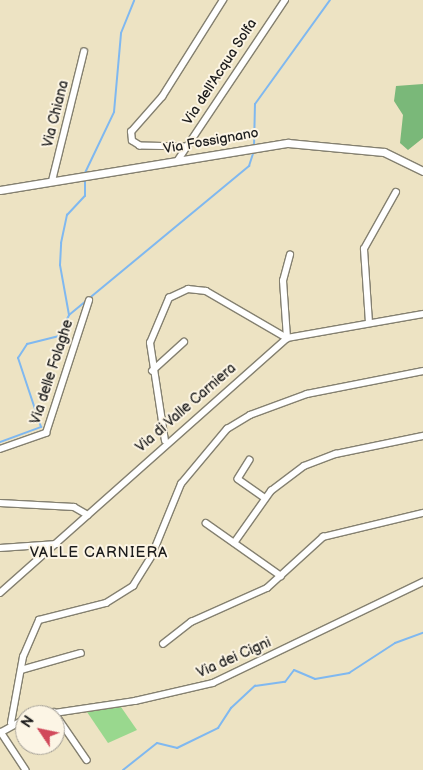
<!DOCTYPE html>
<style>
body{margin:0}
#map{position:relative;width:423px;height:770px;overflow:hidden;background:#ede3c3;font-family:"Balsamiq Sans",sans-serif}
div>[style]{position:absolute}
.green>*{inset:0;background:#99d88e}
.forest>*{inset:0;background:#7ab879}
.stream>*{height:2px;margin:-1px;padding:0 1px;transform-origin:1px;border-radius:1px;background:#7fb8f0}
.roads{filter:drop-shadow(1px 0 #848070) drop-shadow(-1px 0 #848070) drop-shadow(0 1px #848070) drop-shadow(0 -1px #848070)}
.minor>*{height:5.5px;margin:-2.75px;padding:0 2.75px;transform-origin:2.75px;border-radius:2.75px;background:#fff}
.tertiary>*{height:7px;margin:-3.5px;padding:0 3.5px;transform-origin:3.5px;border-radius:3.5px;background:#fff}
span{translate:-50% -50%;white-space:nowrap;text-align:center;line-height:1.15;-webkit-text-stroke:4px #fcf5e5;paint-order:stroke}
.street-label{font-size:14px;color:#1c1c1c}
.neighbourhood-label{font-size:15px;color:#1c1c1c;letter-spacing:1px}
.north{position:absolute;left:15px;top:705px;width:50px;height:50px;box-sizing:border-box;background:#fcf5e5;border:1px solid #a29e95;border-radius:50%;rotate:304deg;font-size:14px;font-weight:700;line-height:20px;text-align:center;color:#1c1c1c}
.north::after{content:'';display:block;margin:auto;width:18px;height:22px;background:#d1495b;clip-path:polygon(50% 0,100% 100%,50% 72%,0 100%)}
</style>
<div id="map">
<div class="green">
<i style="clip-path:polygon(121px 707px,137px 730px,108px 743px,85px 709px)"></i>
</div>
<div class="forest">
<i style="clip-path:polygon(423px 84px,423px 138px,408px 150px,400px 143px,403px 115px,394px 101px,396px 86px)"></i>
</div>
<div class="stream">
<i style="left:254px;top:147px;width:43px;rotate:-88.7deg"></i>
<i style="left:255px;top:104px;width:128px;rotate:-54.2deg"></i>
<i style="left:84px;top:175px;width:70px;rotate:-64.5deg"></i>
<i style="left:114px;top:112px;width:79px;rotate:-84.9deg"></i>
<i style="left:121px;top:33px;width:35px;rotate:-68deg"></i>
<i style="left:69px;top:315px;width:234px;rotate:-39.6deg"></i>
<i style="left:249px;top:166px;width:16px;rotate:-72deg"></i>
<i style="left:0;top:442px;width:44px;rotate:-20.1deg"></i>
<i style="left:41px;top:427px;width:73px;rotate:-108.4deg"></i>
<i style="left:18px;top:358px;width:17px;rotate:-57deg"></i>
<i style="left:27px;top:344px;width:32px;rotate:-14deg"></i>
<i style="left:58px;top:336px;width:24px;rotate:-62deg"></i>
<i style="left:69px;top:315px;width:51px;rotate:-100.2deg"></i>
<i style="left:60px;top:265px;width:22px;rotate:-87deg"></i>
<i style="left:61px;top:243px;width:29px;rotate:-78deg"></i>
<i style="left:67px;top:215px;width:26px;rotate:-47deg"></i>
<i style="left:85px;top:196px;width:17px;rotate:-90deg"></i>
<i style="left:123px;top:770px;width:43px;rotate:-38.5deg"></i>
<i style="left:157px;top:743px;width:21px;rotate:14deg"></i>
<i style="left:177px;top:748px;width:46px;rotate:-26deg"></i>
<i style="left:218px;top:728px;width:24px;rotate:-57deg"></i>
<i style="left:231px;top:708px;width:33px;rotate:-43deg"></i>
<i style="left:255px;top:686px;width:30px;rotate:-8deg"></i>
<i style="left:285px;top:682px;width:15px;rotate:-53deg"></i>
<i style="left:294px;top:670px;width:23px;rotate:23deg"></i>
<i style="left:315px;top:679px;width:35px;rotate:-10deg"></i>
<i style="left:349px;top:673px;width:55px;rotate:-33.1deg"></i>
<i style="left:395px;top:643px;width:30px;rotate:-20deg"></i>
</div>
<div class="roads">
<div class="minor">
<i style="left:187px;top:147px;width:47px;rotate:-178.8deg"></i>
<i style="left:140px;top:146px;width:9px;rotate:-148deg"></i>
<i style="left:132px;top:141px;width:9px;rotate:-96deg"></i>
<i style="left:131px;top:132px;width:47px;rotate:-48.5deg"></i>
<i style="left:162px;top:97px;width:115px;rotate:-57.8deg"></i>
<i style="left:178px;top:160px;width:192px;rotate:-56.2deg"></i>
<i style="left:52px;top:181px;width:133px;rotate:-76.1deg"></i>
<i style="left:369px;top:323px;width:74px;rotate:-93.9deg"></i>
<i style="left:364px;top:249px;width:65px;rotate:-60.7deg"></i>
<i style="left:287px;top:338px;width:57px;rotate:-94deg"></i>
<i style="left:283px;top:281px;width:27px;rotate:-75deg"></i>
<i style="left:152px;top:371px;width:43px;rotate:-42.2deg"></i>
<i style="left:165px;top:441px;width:99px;rotate:-98.7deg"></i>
<i style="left:150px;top:343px;width:49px;rotate:-67.1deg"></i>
<i style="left:169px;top:298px;width:21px;rotate:-25deg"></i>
<i style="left:188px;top:289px;width:18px;rotate:6deg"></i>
<i style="left:206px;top:291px;width:94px;rotate:30.1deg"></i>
<i style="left:0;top:449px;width:49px;rotate:-19.2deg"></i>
<i style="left:46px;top:433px;width:139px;rotate:-72deg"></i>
<i style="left:250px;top:460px;width:22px;rotate:122deg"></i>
<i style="left:238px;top:479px;width:33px;rotate:35deg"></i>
<i style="left:0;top:503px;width:74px;rotate:3.1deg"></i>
<i style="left:74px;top:507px;width:16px;rotate:30deg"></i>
<i style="left:206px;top:523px;width:92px;rotate:35.2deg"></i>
<i style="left:234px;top:543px;width:64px;rotate:-54.6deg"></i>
<i style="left:271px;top:491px;width:41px;rotate:-37.1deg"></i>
<i style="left:304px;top:466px;width:34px;rotate:-21deg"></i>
<i style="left:336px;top:454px;width:89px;rotate:-11.7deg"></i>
<i style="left:0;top:548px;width:57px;rotate:-4deg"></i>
<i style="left:0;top:593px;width:384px;rotate:-41.6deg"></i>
<i style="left:287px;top:338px;width:138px;rotate:-10deg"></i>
<i style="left:163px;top:644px;width:36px;rotate:-38deg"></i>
<i style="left:191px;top:622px;width:83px;rotate:-24.1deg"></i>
<i style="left:267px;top:588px;width:76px;rotate:-42.3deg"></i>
<i style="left:323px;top:537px;width:103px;rotate:-13.5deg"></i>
<i style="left:21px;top:670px;width:62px;rotate:-15.8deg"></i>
<i style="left:54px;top:712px;width:58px;rotate:55.5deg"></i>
<i style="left:41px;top:715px;width:95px;rotate:-8.5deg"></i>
<i style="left:135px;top:701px;width:80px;rotate:-13deg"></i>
<i style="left:213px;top:683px;width:233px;rotate:-25.7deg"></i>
<i style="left:11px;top:723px;width:67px;rotate:-79.7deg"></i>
<i style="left:23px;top:657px;width:40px;rotate:-66.6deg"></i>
<i style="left:39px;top:620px;width:69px;rotate:-14.2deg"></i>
<i style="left:106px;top:603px;width:32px;rotate:-32deg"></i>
<i style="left:133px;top:586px;width:36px;rotate:-58deg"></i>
<i style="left:152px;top:555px;width:77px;rotate:-67.8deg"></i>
<i style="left:181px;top:484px;width:72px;rotate:-50.1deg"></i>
<i style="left:227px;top:429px;width:27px;rotate:-31deg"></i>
<i style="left:250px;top:415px;width:61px;rotate:-20.2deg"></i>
<i style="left:307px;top:394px;width:118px;rotate:-11.2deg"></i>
<i style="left:1px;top:732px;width:45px;rotate:56.7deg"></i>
<i style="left:0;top:733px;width:29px;rotate:-29deg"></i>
</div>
<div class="tertiary">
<i style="left:0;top:190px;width:292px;rotate:-9.3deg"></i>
<i style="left:288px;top:143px;width:96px;rotate:5.4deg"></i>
<i style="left:384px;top:152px;width:43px;rotate:26deg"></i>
</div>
</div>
<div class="street-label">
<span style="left:220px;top:72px;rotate:-57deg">Via dell'Acqua Solfa</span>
<span style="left:56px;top:114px;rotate:-76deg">Via Chiana</span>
<span style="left:211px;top:141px;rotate:-10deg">Via Fossignano</span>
<span style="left:52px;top:372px;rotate:-72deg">Via delle Folaghe</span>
<span style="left:186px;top:408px;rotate:-41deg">Via di Valle Carniera</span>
<span style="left:234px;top:658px;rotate:-24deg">Via dei Cigni</span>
</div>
<div class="neighbourhood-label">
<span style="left:99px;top:553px">VALLE CARNIERA</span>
</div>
<div class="north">N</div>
</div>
